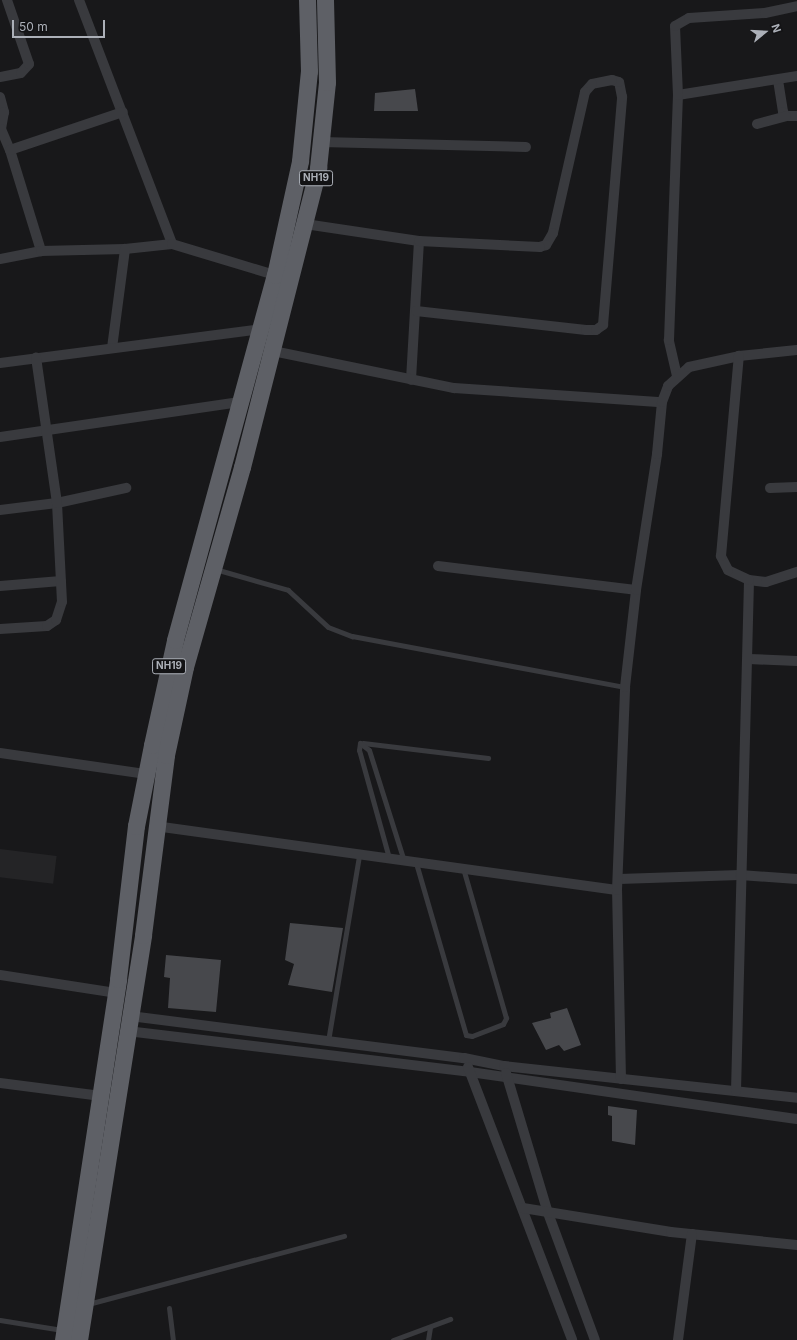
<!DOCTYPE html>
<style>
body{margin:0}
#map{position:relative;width:797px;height:1340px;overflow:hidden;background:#18181a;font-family:Inter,sans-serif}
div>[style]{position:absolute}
.built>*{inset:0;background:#242426;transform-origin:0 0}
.building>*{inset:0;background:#47484c}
.service>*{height:5px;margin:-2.5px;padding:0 2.5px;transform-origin:2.5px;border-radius:2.5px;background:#393a3e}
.minor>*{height:10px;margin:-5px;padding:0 5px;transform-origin:5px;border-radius:5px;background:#393a3e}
.trunk>*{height:17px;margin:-8.5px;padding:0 8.5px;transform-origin:8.5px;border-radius:8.5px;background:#5e6066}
span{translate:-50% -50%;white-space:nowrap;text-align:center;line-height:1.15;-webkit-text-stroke:3px #131315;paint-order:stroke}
.shield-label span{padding:1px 3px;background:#131315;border:1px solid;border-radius:3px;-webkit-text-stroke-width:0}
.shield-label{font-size:10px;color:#acb0b8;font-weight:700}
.north{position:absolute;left:745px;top:12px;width:40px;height:40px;-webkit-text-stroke:3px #131315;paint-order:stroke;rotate:72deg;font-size:11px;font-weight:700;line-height:16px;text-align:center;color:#acb0b8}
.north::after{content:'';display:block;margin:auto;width:14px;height:18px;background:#acb0b8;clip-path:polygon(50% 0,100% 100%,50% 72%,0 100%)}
.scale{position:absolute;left:12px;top:20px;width:93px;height:18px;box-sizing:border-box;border:2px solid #acb0b8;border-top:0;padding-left:5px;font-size:12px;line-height:14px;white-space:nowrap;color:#acb0b8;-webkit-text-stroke:3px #131315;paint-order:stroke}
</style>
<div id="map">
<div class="built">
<i style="left:0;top:849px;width:57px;height:28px;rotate:7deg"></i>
</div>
<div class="building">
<i style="clip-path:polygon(415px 89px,418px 111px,374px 111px,375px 93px)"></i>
<i style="clip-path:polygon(290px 923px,343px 928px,332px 992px,288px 985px,294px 964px,285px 960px)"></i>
<i style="clip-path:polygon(166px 955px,221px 960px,216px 1012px,168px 1008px,170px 978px,164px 977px)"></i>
<i style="clip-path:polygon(567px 1008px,581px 1045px,564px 1051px,559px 1045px,546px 1050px,532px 1023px,551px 1018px,550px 1013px)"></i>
<i style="clip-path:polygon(608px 1106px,637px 1110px,635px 1145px,612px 1141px,612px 1116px,608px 1115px)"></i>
</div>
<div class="service">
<i style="left:215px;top:569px;width:76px;rotate:16deg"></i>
<i style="left:288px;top:590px;width:54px;rotate:42.8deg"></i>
<i style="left:328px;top:627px;width:26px;rotate:21deg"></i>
<i style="left:352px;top:636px;width:278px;rotate:10.6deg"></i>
<i style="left:363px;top:743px;width:126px;rotate:6.8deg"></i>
<i style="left:389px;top:858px;width:112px;rotate:-105.5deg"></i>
<i style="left:359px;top:750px;width:7px;rotate:-82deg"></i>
<i style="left:360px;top:743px;width:11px;rotate:38deg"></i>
<i style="left:369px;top:750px;width:116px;rotate:72.5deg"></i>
<i style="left:416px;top:863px;width:179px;rotate:73.8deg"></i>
<i style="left:466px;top:1035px;width:6px;rotate:9deg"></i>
<i style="left:472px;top:1036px;width:33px;rotate:-21deg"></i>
<i style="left:503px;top:1024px;width:7px;rotate:-63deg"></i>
<i style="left:506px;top:1018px;width:156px;rotate:-106deg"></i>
<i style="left:328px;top:1041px;width:189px;rotate:-80.5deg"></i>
<i style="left:88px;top:1304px;width:265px;rotate:-14.9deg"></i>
<i style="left:169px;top:1308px;width:32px;rotate:83deg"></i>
<i style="left:0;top:1320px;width:63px;rotate:9.2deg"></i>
<i style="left:393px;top:1340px;width:61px;rotate:-20.2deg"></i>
<i style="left:428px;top:1340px;width:13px;rotate:-81deg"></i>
</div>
<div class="minor">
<i style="left:79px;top:0;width:261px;rotate:69.1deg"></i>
<i style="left:0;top:77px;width:21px;rotate:-11deg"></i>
<i style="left:21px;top:73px;width:12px;rotate:-48deg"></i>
<i style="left:29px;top:64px;width:68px;rotate:-109deg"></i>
<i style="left:778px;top:80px;width:32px;rotate:81deg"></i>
<i style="left:783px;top:112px;width:5px;rotate:53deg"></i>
<i style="left:786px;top:116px;width:11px"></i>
<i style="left:678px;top:95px;width:121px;rotate:-9.1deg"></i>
<i style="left:0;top:97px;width:16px;rotate:75deg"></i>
<i style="left:4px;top:112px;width:17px;rotate:100deg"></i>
<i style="left:1px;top:129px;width:23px;rotate:67deg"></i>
<i style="left:10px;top:150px;width:106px;rotate:72.9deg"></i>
<i style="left:757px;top:124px;width:30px;rotate:-15deg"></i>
<i style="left:321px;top:142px;width:205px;rotate:1.4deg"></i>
<i style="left:10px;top:150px;width:119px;rotate:-18.6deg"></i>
<i style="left:305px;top:224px;width:115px;rotate:8.5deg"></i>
<i style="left:419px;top:241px;width:139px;rotate:93.3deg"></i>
<i style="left:0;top:259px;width:42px;rotate:-11deg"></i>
<i style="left:41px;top:251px;width:84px;rotate:-1.4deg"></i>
<i style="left:125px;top:249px;width:47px;rotate:-6.1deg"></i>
<i style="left:172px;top:244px;width:108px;rotate:16.8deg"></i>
<i style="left:416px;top:311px;width:171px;rotate:6.4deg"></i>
<i style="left:586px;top:330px;width:10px"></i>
<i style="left:596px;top:330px;width:9px;rotate:-36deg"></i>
<i style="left:603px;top:325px;width:229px;rotate:-85.2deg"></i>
<i style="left:622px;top:97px;width:15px;rotate:-101deg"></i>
<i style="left:619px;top:82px;width:7px;rotate:-164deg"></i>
<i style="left:612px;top:80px;width:20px;rotate:169deg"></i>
<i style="left:592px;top:84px;width:11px;rotate:131deg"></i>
<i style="left:585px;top:92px;width:145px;rotate:102.8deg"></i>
<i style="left:553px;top:233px;width:14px;rotate:120deg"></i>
<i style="left:546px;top:245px;width:6px;rotate:162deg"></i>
<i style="left:540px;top:247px;width:121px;rotate:-177.2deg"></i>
<i style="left:112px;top:348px;width:100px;rotate:-82.5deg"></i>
<i style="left:273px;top:351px;width:185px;rotate:11.6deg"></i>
<i style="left:454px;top:388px;width:208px;rotate:3.9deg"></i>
<i style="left:0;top:363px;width:263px;rotate:-7.4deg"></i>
<i style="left:677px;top:376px;width:37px;rotate:-103deg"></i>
<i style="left:669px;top:340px;width:245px;rotate:-87.9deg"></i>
<i style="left:678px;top:95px;width:69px;rotate:-92.5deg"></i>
<i style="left:675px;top:26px;width:16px;rotate:-30deg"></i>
<i style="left:689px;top:18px;width:76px;rotate:-3.8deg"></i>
<i style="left:765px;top:13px;width:33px;rotate:-12deg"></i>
<i style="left:0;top:437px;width:244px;rotate:-8.3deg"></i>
<i style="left:770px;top:488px;width:27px;rotate:-2deg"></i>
<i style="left:0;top:510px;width:57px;rotate:-7deg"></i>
<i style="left:57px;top:503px;width:71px;rotate:-12.3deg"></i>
<i style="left:438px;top:566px;width:199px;rotate:6.9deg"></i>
<i style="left:749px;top:580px;width:17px;rotate:7deg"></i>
<i style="left:766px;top:582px;width:33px;rotate:-18deg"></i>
<i style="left:0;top:586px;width:61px;rotate:-4.7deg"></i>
<i style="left:0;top:629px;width:47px;rotate:-3.7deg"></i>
<i style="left:47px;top:626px;width:11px;rotate:-34deg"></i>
<i style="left:56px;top:620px;width:19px;rotate:-72deg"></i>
<i style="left:62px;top:602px;width:99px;rotate:-92.9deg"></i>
<i style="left:57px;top:503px;width:147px;rotate:-98.2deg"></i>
<i style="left:749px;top:659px;width:48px;rotate:2.4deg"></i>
<i style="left:0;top:753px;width:148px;rotate:8.2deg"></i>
<i style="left:155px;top:826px;width:466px;rotate:7.9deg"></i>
<i style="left:619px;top:879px;width:121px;rotate:-1.9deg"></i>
<i style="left:740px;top:875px;width:57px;rotate:4deg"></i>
<i style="left:0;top:975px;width:117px;rotate:8.8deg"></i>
<i style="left:130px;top:1016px;width:337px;rotate:7.2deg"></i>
<i style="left:464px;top:1058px;width:41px;rotate:11.3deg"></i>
<i style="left:504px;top:1066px;width:295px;rotate:6.2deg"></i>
<i style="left:127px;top:1031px;width:345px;rotate:6.8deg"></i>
<i style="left:470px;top:1072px;width:330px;rotate:8.2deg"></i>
<i style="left:468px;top:1067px;width:292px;rotate:69.1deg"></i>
<i style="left:506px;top:1073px;width:146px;rotate:73.3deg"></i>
<i style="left:548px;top:1213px;width:135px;rotate:69.7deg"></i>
<i style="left:621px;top:1079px;width:189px;rotate:-91.2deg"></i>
<i style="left:617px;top:890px;width:203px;rotate:-87.7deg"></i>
<i style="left:625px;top:687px;width:98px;rotate:-83.5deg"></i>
<i style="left:636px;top:590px;width:138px;rotate:-81.2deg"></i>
<i style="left:657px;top:454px;width:52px;rotate:-84.5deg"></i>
<i style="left:662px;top:402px;width:17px;rotate:-69deg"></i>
<i style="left:668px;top:386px;width:28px;rotate:-42deg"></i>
<i style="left:689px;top:367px;width:51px;rotate:-12.4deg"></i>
<i style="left:739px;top:356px;width:58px;rotate:-5.9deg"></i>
<i style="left:0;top:1083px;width:102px;rotate:7.3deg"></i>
<i style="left:736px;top:1091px;width:511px;rotate:-88.54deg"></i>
<i style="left:749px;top:580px;width:23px;rotate:-155deg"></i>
<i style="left:728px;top:570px;width:16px;rotate:-117deg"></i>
<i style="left:721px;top:556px;width:201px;rotate:-84.9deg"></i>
<i style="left:523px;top:1208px;width:150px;rotate:9.2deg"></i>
<i style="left:671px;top:1232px;width:127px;rotate:5.9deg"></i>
<i style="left:678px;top:1340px;width:107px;rotate:-82.5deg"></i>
</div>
<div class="trunk">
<i style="left:63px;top:1340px;width:365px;rotate:-81.3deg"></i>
<i style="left:118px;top:979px;width:154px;rotate:-83.3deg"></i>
<i style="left:136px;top:826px;width:83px;rotate:-78.8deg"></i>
<i style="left:152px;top:745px;width:107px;rotate:-77.6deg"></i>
<i style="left:175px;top:640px;width:378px;rotate:-74.7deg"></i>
<i style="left:275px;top:275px;width:117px;rotate:-77.6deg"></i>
<i style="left:300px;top:161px;width:90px;rotate:-84.3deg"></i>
<i style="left:309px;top:71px;width:71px;rotate:-91.6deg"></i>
<i style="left:79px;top:1340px;width:410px;rotate:-81deg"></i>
<i style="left:143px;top:935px;width:181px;rotate:-82.7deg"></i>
<i style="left:166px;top:755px;width:90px;rotate:-77.8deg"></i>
<i style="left:185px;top:667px;width:208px;rotate:-74.1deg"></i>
<i style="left:242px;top:467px;width:309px;rotate:-75.7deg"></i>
<i style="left:318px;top:168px;width:86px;rotate:-84deg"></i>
<i style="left:327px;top:82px;width:82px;rotate:-91.4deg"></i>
</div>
<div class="shield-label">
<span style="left:316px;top:178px">NH19</span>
<span style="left:169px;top:666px">NH19</span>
</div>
<div class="north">N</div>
<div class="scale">50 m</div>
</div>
